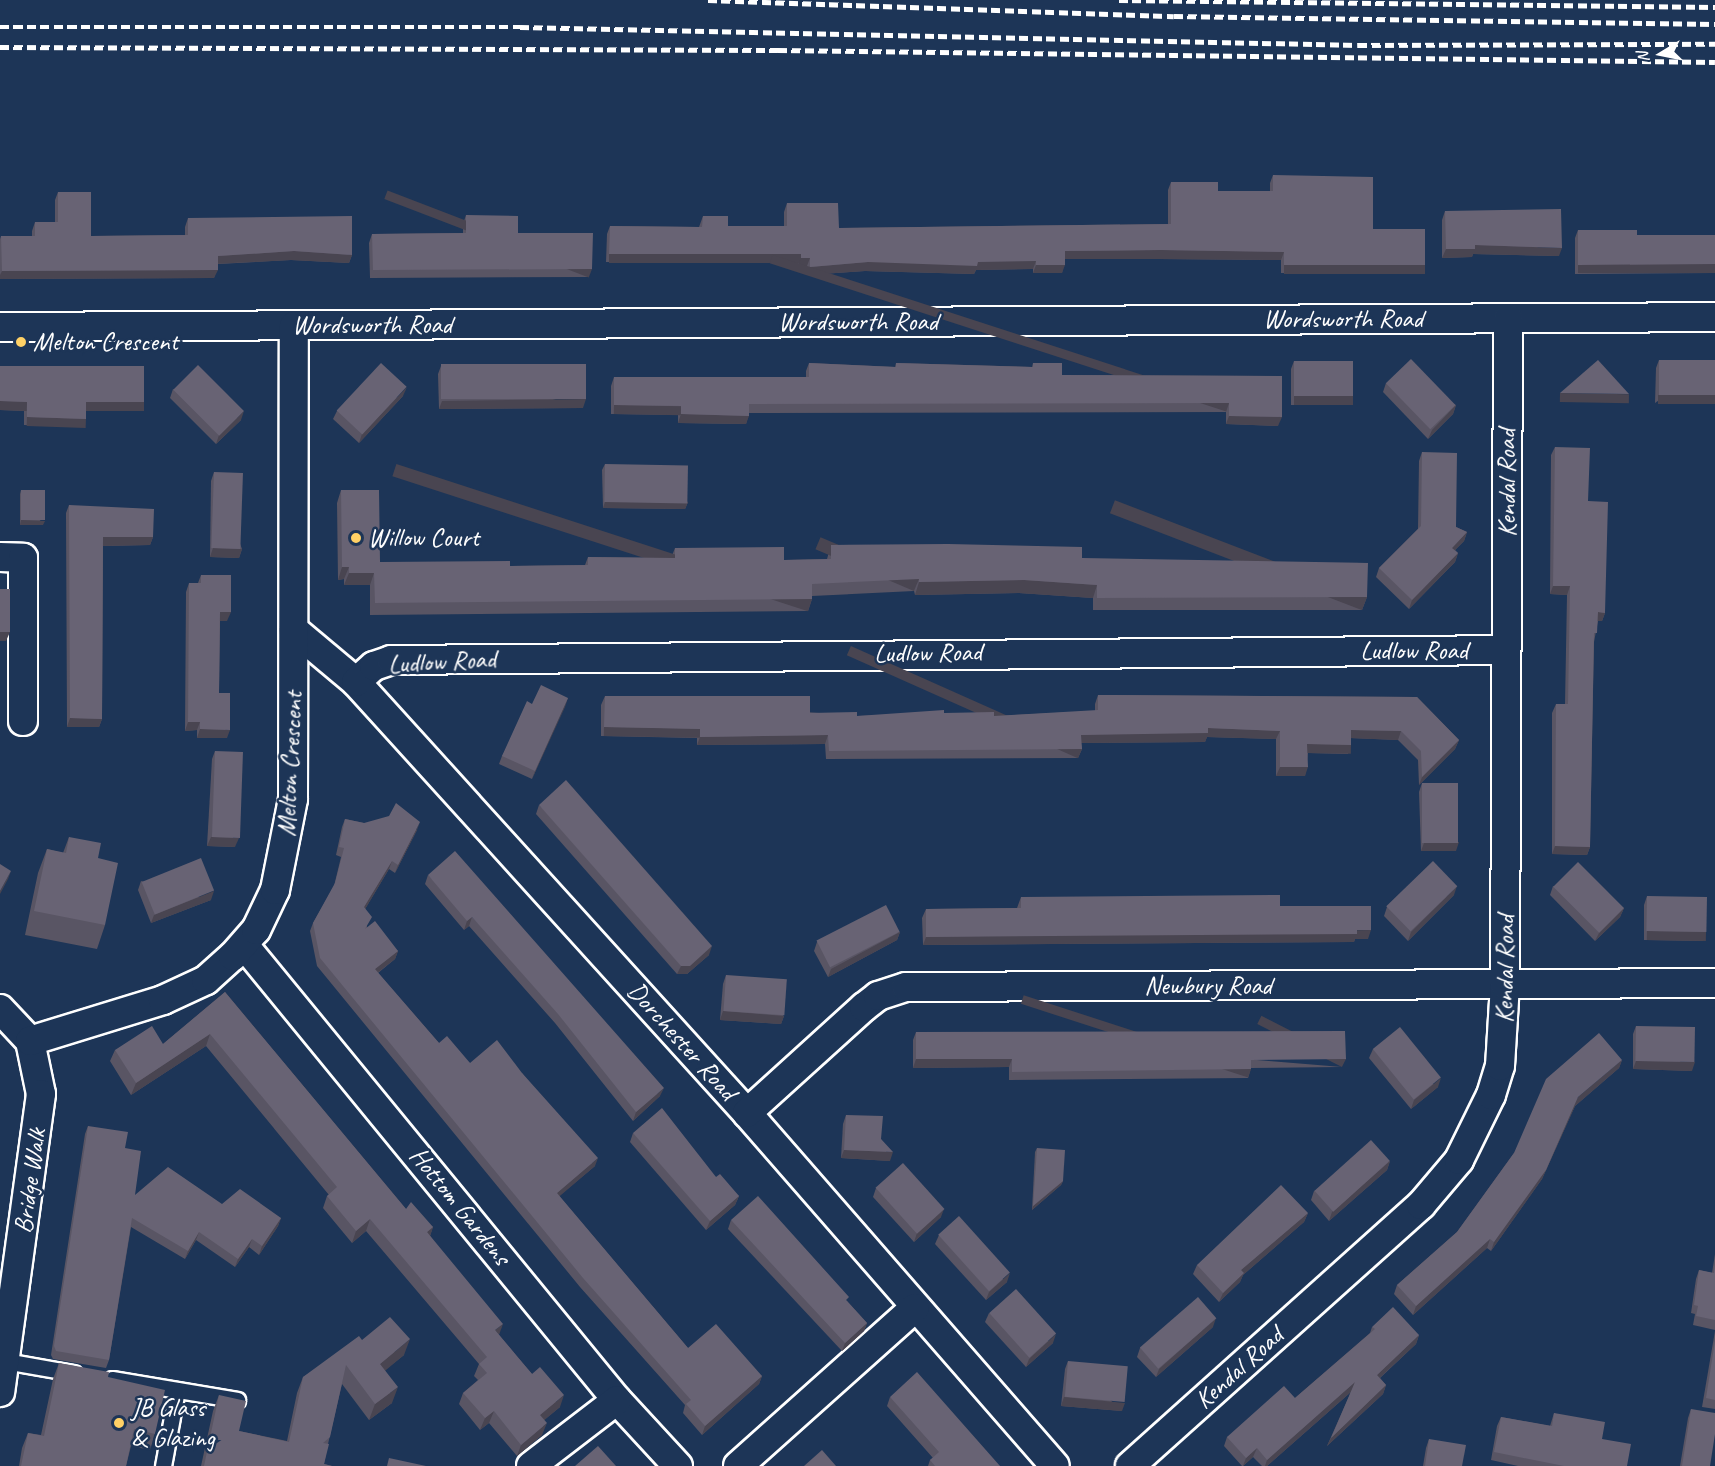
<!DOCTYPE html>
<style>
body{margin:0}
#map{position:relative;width:1715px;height:1466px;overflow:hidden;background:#1d3557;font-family:Caveat,sans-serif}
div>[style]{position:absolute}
.roads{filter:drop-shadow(2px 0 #fff) drop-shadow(-2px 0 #fff) drop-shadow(0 2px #fff) drop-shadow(0 -2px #fff)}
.service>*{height:15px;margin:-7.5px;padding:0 7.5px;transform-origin:7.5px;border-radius:7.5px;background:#1d3557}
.minor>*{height:28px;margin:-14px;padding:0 14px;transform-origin:14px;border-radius:14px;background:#1d3557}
.rail>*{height:4.5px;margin-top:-2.25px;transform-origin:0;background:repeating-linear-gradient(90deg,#fff 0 9px,transparent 0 13.5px)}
.wall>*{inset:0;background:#595564}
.shaded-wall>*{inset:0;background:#494551;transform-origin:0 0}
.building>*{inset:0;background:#686374;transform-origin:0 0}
.dots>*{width:16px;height:16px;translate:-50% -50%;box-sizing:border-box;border:3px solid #1d3557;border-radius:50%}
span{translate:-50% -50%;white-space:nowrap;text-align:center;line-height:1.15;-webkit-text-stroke:5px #1d3557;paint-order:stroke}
.street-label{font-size:26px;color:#fff}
.poi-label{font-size:26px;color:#fff}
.left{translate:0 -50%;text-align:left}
.north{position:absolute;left:1631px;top:24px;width:60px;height:60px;-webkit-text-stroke:4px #1d3557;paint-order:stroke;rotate:260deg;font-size:16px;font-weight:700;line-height:24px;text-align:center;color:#fff}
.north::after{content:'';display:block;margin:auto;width:21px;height:27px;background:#fff;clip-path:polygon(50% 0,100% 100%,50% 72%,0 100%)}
</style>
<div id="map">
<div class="roads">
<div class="service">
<i style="left:5px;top:1361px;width:70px;rotate:9.9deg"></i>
<i style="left:112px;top:1379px;width:127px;rotate:9.5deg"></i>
<i style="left:163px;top:1466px;width:77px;rotate:-79.6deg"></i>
</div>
<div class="minor">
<i style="left:0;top:327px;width:1715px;rotate:-0.33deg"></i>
<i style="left:0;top:557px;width:23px;rotate:2deg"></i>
<i style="left:23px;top:558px;width:163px;rotate:90deg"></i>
<i style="left:294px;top:630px;width:81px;rotate:40deg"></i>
<i style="left:356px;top:682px;width:582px;rotate:47.79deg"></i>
<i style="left:747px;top:1113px;width:468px;rotate:48.9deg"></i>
<i style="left:356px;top:682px;width:24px;rotate:-42deg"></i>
<i style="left:374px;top:666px;width:18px;rotate:-19deg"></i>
<i style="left:391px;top:660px;width:1115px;rotate:-0.51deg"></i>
<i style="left:244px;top:945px;width:588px;rotate:50.66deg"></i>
<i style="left:617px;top:1400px;width:90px;rotate:47.3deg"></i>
<i style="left:0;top:1009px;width:44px;rotate:46.8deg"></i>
<i style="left:30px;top:1041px;width:54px;rotate:78.3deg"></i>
<i style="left:41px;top:1094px;width:301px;rotate:97.8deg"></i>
<i style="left:30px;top:1041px;width:139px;rotate:-17.1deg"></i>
<i style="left:163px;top:1000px;width:47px;rotate:-24.9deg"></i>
<i style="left:206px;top:980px;width:36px;rotate:-42deg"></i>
<i style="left:233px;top:956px;width:35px;rotate:-49deg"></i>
<i style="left:256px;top:930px;width:44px;rotate:-64.6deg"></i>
<i style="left:275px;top:890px;width:93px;rotate:-78.8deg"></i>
<i style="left:293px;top:799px;width:473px;rotate:-89.9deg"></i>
<i style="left:747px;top:1113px;width:158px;rotate:-42.2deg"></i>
<i style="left:864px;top:1007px;width:18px;rotate:-38deg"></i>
<i style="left:878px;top:996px;width:29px;rotate:-18deg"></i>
<i style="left:906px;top:987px;width:809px;rotate:-0.28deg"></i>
<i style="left:531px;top:1466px;width:108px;rotate:-37.5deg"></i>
<i style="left:738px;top:1466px;width:237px;rotate:-41.8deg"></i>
<i style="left:1130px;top:1466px;width:391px;rotate:-41.9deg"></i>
<i style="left:1421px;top:1205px;width:59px;rotate:-49.8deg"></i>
<i style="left:1459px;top:1160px;width:72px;rotate:-63.8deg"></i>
<i style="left:1491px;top:1095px;width:30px;rotate:-73deg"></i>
<i style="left:1500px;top:1066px;width:81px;rotate:-86.5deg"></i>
<i style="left:1505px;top:985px;width:667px;rotate:-89.74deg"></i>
</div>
</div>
<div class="rail">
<i style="left:708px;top:0;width:466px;rotate:2deg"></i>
<i style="left:1174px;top:16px;width:541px;rotate:0.85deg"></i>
<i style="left:1119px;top:0;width:596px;rotate:0.67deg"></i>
<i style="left:0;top:27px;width:520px"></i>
<i style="left:520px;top:27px;width:838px;rotate:1.23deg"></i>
<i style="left:1358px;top:45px;width:357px;rotate:-0.2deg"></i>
<i style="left:0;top:47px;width:778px;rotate:0.22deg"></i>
<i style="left:778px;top:50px;width:937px;rotate:0.73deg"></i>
</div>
<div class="wall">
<i style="clip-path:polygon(1273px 175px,1373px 229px,1422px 273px,1281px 273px,1281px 260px,1158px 259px,1065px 259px,1062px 273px,1033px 273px,1033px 269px,976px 270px,974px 274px,865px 271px,807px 275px,807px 266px,798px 266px,798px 263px,606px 262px,607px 234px,610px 226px,699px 227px,703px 216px,728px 226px,784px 226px,784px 212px,787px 203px,839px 228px,1168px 224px,1168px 190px,1171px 182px,1218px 191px,1270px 191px,1270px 183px)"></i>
<i style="clip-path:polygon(58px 192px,91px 236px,185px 235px,185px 227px,188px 218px,352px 255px,349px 263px,291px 260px,218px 264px,214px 278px,0 279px,0 239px,1px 236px,32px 236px,32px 231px,35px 222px,55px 222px,55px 200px)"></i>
<i style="clip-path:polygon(1445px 211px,1559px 256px,1473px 254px,1472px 257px,1442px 258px,1442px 220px)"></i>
<i style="clip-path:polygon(466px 215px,589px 277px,370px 278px,369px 243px,372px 234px,463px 233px,463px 224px)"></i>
<i style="clip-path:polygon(1578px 230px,1637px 235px,1715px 235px,1715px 273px,1575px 274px,1575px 238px)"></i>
<i style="clip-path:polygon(1659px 360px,1715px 360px,1655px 403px,1656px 368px)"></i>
<i style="clip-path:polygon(1294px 361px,1353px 396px,1350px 405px,1291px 405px,1291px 369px)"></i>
<i style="clip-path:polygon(809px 363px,895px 367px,896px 363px,1032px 367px,1033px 363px,1062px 375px,1282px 376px,1278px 426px,1226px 424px,1226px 412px,749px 413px,746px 424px,678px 423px,678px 415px,611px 414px,611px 386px,614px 377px,806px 377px,806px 371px)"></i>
<i style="clip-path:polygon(0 366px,141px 410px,86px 410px,83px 427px,24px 425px,24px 411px,0 410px)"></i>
<i style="clip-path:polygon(441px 366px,583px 408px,439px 409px,438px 374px)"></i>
<i style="clip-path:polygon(1386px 383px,1456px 405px,1453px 414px,1428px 439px,1383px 392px)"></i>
<i style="clip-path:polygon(173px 389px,241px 420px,216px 444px,170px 398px)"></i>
<i style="clip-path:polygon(403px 396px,359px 443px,333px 419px,337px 411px)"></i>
<i style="clip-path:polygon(1555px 447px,1588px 501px,1605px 613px,1602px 621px,1598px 621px,1594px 642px,1590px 847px,1587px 855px,1552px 854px,1552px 713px,1556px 704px,1565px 704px,1567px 595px,1550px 594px,1551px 455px)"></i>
<i style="clip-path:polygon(1422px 452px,1456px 527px,1467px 532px,1464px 541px,1455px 550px,1458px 553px,1455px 562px,1409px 609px,1376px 577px,1379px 568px,1418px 529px,1419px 461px)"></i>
<i style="clip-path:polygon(605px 464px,688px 502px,685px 509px,603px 508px,602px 470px)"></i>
<i style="clip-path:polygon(214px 472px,242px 549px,239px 558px,210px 557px,211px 481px)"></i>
<i style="clip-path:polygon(21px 490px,43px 525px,20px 525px,20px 494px)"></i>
<i style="clip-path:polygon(341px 490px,380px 562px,510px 566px,585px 565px,588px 557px,671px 558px,675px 548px,784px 560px,827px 559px,831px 545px,1082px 558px,1367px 597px,1362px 610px,1093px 610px,1093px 598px,1019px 593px,915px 595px,914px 591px,812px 596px,812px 599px,808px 611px,370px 615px,370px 585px,344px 585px,344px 579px,338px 580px,337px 503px)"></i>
<i style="clip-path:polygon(69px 505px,153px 537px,150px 545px,103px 546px,102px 719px,99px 727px,67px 727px,66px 513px)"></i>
<i style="clip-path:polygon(201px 575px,227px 621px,220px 621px,219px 693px,227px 738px,197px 738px,197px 730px,185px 731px,186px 592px,189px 583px,198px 583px)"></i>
<i style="clip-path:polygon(1098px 695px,1417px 697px,1459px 740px,1455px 749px,1419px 785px,1418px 760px,1398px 740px,1351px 738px,1351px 745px,1348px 754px,1308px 753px,1305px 776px,1276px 776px,1276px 739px,1207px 737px,1205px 742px,1081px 743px,1082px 749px,1078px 758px,826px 759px,825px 744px,697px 745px,697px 738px,601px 736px,601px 705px,605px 696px,857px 716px,944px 713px,994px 716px,1095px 711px,1095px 704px)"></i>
<i style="clip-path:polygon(568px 698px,532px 779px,499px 764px,502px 756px,532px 704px)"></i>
<i style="clip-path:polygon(215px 751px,235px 847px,207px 846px,212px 759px)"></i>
<i style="clip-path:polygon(1422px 783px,1456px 851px,1421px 851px,1419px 792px)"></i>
<i style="clip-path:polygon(539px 805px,709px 955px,687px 974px,677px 974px,536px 814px)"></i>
<i style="clip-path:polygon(345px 819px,364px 823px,417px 830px,395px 873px,389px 869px,365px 909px,367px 927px,398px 951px,395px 959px,378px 973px,439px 1043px,470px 1063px,522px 1073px,595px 1166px,559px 1196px,688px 1348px,762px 1376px,759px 1384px,702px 1435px,683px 1413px,685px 1405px,580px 1287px,317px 966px,310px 931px,313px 923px,334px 886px,341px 857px,336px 855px,342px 827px)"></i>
<i style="clip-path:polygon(69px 837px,98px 858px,105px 925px,97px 949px,25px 935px,38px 873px,47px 849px,63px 853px)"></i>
<i style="clip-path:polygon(428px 875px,660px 1096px,633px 1121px,555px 1023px,469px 926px,464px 930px,425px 884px)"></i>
<i style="clip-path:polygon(141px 881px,211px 900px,151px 923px,138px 890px)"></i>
<i style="clip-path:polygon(1553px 886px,1624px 908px,1620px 917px,1595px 941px,1550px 895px)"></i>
<i style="clip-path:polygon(1454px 895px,1408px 941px,1384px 916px,1387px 907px)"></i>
<i style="clip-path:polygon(1647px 896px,1706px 932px,1703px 941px,1644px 940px,1644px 905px)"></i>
<i style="clip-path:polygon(1021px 897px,1280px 906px,1368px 939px,1355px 939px,1354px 942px,923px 945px,922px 918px,926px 909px,1017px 908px)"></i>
<i style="clip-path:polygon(900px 932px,897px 940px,828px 977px,814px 951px,817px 942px)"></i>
<i style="clip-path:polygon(726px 975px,784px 1016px,781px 1024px,720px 1020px,723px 984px)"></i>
<i style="clip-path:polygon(225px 992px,406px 1209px,433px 1227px,430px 1236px,499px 1335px,560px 1407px,544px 1420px,542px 1435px,517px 1456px,489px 1423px,480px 1430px,459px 1404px,463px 1393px,478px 1380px,474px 1376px,479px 1364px,366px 1231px,352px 1243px,323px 1208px,327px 1196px,329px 1195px,206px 1046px,131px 1095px,110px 1061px,115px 1050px,163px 1044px)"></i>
<i style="clip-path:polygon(1636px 1026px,1692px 1071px,1633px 1069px,1633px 1034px)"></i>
<i style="clip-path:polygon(916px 1032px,1342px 1067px,1251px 1068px,1248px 1078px,1009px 1080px,1009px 1067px,913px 1068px,913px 1040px)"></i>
<i style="clip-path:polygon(1373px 1049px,1438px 1087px,1411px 1109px,1369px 1058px)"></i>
<i style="clip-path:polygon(1622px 1060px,1619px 1068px,1575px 1106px,1542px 1179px,1491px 1251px,1487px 1248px,1413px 1315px,1394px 1294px,1397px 1285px,1457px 1232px,1514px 1153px)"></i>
<i style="clip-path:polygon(846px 1115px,881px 1139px,890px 1161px,841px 1158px,843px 1124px)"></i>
<i style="clip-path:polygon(88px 1126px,125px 1148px,135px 1195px,222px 1204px,281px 1218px,278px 1226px,259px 1255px,249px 1247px,235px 1267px,196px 1240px,185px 1259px,131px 1227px,109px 1360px,106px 1368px,53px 1359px,51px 1355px,85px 1134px)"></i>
<i style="clip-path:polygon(633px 1133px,716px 1177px,739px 1196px,735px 1205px,706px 1230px,630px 1142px)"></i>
<i style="clip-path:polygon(1037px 1148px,1063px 1181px,1061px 1185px,1032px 1210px,1035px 1152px)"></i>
<i style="clip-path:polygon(1390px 1161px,1387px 1170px,1329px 1221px,1311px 1200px,1314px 1191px)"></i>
<i style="clip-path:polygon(876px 1188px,941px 1217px,914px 1242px,873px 1197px)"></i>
<i style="clip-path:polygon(1308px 1213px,1304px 1222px,1243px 1275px,1240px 1282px,1219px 1302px,1193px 1274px,1197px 1265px)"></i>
<i style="clip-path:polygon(731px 1220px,847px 1301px,867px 1323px,864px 1331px,842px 1351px,728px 1229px)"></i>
<i style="clip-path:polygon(939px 1235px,1007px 1282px,986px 1300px,935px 1244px)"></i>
<i style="clip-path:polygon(1715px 1254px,1715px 1330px,1693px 1325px,1695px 1314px,1691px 1313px,1696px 1279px,1699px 1270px,1712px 1273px)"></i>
<i style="clip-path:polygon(989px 1313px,1053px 1343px,1026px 1367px,985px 1322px)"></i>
<i style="clip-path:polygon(1213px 1327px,1156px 1377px,1137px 1357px,1140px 1348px)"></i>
<i style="clip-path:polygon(1372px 1327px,1419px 1335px,1416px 1344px,1380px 1378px,1386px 1385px,1383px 1394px,1327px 1446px,1351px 1392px,1267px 1466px,1262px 1466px,1253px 1457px,1243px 1466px,1242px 1466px,1224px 1446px,1227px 1437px,1295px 1398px,1370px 1333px)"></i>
<i style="clip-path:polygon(1715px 1331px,1715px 1409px,1702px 1407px)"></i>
<i style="clip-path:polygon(362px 1340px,404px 1355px,385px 1370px,392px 1403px,369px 1420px,342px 1384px,328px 1444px,324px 1464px,332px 1466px,201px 1466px,213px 1411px,219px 1395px,239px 1431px,287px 1441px,297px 1393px,303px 1377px)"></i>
<i style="clip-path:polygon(1068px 1361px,1122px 1411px,1061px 1406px,1065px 1369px)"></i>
<i style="clip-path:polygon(59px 1363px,108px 1377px,155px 1434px,150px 1450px,131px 1446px,126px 1466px,19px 1466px,22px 1448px,28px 1433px,41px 1435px,53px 1379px)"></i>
<i style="clip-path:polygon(890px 1397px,1000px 1466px,928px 1466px,930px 1460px,933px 1458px,887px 1406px)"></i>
<i style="clip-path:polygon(1691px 1409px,1710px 1466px,1680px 1466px,1688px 1418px)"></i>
<i style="clip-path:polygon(1554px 1413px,1602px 1439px,1627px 1466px,1518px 1466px,1491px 1460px,1497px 1426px,1501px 1417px,1550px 1426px)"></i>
<i style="clip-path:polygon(1429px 1439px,1462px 1466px,1423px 1466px,1426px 1448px)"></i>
</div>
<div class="shaded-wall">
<i style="clip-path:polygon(1475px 245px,1562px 248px,1559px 256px,1473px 254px,1472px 257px,1442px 258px,1446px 249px)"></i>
<i style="clip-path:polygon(1161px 250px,1284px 252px,1281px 260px,1158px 259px,1062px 259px,1065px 251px)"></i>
<i style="clip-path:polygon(294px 251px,352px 255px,349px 263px,291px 260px,214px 264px,218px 256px)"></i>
<i style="left:609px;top:254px;width:192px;height:9px"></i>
<i style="clip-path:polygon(801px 258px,810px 258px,807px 266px,798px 266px)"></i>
<i style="clip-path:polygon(1036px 261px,1033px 269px,976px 270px,974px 274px,865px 271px,807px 275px,810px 267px,868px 262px)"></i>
<i style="left:1715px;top:264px;width:9px;height:137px;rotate:90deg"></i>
<i style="clip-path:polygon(1036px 265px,1065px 265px,1062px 273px,1033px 273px)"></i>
<i style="left:1284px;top:265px;width:141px;height:9px"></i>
<i style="left:592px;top:269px;width:9px;height:219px;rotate:111deg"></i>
<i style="clip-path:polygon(218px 270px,214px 278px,0 279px,0 275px,2px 271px)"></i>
<i style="clip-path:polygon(407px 387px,403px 396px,359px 443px,362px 434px)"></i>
<i style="left:1560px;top:393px;width:69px;height:9px;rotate:1deg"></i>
<i style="left:1658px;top:395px;width:57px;height:9px"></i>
<i style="left:1294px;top:396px;width:59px;height:9px"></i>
<i style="clip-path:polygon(586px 399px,583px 408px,439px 409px,442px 401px)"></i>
<i style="left:0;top:401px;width:27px;height:9px;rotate:2deg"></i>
<i style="left:86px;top:402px;width:58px;height:9px"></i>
<i style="left:1229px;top:403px;width:9px;height:480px;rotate:108deg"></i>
<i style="left:614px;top:405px;width:67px;height:9px;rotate:1deg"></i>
<i style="clip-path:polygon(1456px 405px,1453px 414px,1428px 439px,1432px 430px)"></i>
<i style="clip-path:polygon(244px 411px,241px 420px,216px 444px,219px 435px)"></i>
<i style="clip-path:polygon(681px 414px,749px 416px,746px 424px,678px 423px)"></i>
<i style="clip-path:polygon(1229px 416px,1282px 417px,1278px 426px,1226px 424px)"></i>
<i style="left:27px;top:417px;width:59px;height:9px;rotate:2deg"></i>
<i style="clip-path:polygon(605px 502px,688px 502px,685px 509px,603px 508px)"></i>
<i style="clip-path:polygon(21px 520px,45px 521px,43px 525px,20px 525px)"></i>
<i style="clip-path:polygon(1467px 532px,1464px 541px,1449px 556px,1452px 548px)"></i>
<i style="clip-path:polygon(103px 537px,153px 537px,150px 545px,100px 546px)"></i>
<i style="clip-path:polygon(213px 548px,242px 549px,239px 558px,210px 557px)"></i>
<i style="clip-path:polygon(1458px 553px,1455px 562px,1409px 609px,1412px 600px)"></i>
<i style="clip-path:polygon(342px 567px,349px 567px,344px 579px,338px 580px)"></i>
<i style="clip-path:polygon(349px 573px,374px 573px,370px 585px,344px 585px)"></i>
<i style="left:919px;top:579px;width:13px;height:107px;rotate:113deg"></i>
<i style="clip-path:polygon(1024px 580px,1097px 585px,1093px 598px,1019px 593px,915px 595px,919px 582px)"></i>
<i style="clip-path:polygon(1553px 586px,1570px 586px,1567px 595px,1550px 594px)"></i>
<i style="left:1367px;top:597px;width:14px;height:270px;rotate:111deg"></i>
<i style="left:812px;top:599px;width:13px;height:437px;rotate:108deg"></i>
<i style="clip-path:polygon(220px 612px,231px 612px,227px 621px,217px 621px)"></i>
<i style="clip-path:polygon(1598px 612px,1605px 613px,1602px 621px,1595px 621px)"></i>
<i style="clip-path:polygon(0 632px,10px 632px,6px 641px,0 641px)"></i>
<i style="clip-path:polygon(568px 698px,565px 707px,532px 779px,535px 771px)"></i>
<i style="clip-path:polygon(70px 718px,102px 719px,99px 727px,67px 727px)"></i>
<i style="clip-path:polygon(188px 722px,200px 722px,197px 730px,185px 731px)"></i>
<i style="left:604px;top:727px;width:96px;height:9px;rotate:1deg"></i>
<i style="clip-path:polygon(1208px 728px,1280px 731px,1276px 739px,1207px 737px,1205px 742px,1078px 743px,1081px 735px)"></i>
<i style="clip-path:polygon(200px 729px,230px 730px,227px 738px,197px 738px)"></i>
<i style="clip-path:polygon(1351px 730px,1401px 731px,1398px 740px,1348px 738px)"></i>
<i style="clip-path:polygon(828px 735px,825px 744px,697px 745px,700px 737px)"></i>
<i style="clip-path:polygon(1459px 740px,1455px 749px,1419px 785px,1422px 777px)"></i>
<i style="left:1307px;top:744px;width:44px;height:9px;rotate:1deg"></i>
<i style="left:1082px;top:749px;width:10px;height:253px;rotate:114deg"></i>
<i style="clip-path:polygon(1280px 767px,1308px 767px,1305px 776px,1276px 776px)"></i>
<i style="clip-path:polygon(420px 822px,417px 830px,395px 873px,398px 865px)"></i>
<i style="clip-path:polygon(211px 837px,239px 838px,235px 847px,207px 846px)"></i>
<i style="clip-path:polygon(1459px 842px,1456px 851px,1421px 851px,1424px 843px)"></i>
<i style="clip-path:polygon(1555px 846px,1590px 847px,1587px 855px,1552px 854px)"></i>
<i style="clip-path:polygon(392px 861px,389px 869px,361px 916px,364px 907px)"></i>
<i style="clip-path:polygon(11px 871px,8px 879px,0 894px,0 891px)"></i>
<i style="clip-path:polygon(1457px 886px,1454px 895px,1408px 941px,1411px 932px)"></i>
<i style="clip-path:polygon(214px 891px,211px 900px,151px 923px,154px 915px)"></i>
<i style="clip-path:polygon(1624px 908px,1620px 917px,1595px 941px,1599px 933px)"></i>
<i style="clip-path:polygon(472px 917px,469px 926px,464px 930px,467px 921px)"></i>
<i style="clip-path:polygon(1371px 930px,1368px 939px,1355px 939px,1354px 942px,923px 945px,926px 937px)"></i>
<i style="left:1647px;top:931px;width:59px;height:9px;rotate:1deg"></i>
<i style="clip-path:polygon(900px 932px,897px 940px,828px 977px,831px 969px)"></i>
<i style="clip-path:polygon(712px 946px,709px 955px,687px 974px,677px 974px,681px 966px)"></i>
<i style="clip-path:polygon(398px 951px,395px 959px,372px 977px,375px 969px)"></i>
<i style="clip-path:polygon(723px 1011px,784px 1016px,781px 1024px,720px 1020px)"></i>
<i style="clip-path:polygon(210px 1034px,206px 1046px,131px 1095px,136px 1083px)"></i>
<i style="clip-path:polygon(916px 1059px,1012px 1059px,1009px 1067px,913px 1068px)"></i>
<i style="left:1346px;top:1059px;width:9px;height:95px;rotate:117deg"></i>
<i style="clip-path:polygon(1622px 1060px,1619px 1068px,1575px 1106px,1542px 1179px,1491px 1251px,1494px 1242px,1578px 1097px)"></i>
<i style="clip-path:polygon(1636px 1061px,1695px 1062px,1692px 1071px,1633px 1069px)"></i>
<i style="left:1251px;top:1069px;width:9px;height:239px;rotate:108deg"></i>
<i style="clip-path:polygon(1441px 1078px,1438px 1087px,1411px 1109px,1414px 1100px)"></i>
<i style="clip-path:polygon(664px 1088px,660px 1096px,633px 1121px,636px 1112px)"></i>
<i style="clip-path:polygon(844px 1150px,893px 1152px,890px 1161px,841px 1158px)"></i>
<i style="clip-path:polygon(598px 1158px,595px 1166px,554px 1201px,557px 1193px)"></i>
<i style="clip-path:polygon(1390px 1161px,1387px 1170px,1329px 1221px,1332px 1212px)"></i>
<i style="clip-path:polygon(1063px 1181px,1061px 1185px,1032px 1210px,1033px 1206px)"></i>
<i style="clip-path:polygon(739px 1196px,735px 1205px,706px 1230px,710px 1221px)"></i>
<i style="clip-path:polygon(944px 1209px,941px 1217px,914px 1242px,917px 1233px)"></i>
<i style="clip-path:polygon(1308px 1213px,1304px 1222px,1243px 1275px,1240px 1282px,1219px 1302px,1223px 1293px,1241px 1270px)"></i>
<i style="clip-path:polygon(281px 1218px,278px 1226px,259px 1255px,262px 1246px)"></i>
<i style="clip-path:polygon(370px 1219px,366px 1231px,352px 1243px,356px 1231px)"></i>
<i style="clip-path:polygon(433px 1227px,429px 1239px,427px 1232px)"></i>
<i style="clip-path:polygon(199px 1232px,196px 1240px,185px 1259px,188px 1251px)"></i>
<i style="clip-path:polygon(252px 1239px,249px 1247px,235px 1267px,238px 1259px)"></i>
<i style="clip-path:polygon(1490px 1239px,1487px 1248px,1413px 1315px,1416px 1306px)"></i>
<i style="clip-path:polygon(1010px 1273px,1007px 1282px,986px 1300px,989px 1292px)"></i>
<i style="clip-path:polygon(1216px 1318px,1213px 1327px,1156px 1377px,1159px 1369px)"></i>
<i style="clip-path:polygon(867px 1323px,864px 1331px,842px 1351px,845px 1343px)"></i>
<i style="clip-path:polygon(503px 1324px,499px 1335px,495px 1330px)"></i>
<i style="clip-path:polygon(1056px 1334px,1053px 1343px,1026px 1367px,1029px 1359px)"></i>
<i style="clip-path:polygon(1419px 1335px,1416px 1344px,1374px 1383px,1377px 1375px)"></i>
<i style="clip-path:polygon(410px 1339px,404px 1355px,374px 1380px,380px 1364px)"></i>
<i style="clip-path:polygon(762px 1376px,759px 1384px,702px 1435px,705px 1426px)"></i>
<i style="clip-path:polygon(1355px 1382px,1352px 1391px,1267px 1466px,1265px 1466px,1267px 1460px)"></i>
<i style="clip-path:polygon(1386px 1385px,1383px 1394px,1327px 1446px,1331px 1438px)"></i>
<i style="clip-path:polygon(398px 1387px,392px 1403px,369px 1420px,375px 1404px)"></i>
<i style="clip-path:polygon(564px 1395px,560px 1407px,536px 1427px,540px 1415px)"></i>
<i style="clip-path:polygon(1064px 1397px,1125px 1403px,1122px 1411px,1061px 1406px)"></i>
<i style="clip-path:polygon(494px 1411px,489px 1423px,480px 1430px,485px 1418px)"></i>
<i style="clip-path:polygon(547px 1423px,542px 1435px,517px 1456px,521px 1445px)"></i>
<i style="clip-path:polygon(1257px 1448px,1253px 1457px,1243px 1466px,1246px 1458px)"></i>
</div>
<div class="building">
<i style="clip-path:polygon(1273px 175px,1373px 177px,1373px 229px,1425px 229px,1425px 265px,1284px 265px,1284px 252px,1161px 250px,1065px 251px,1065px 265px,1036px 265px,1036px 261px,978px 262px,977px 266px,868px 262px,810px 267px,810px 258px,801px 258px,801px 254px,609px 254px,610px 226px,702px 227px,703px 216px,728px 216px,728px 226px,787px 226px,787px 203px,838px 203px,839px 228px,1171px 224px,1171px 182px,1218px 182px,1218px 191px,1273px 191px)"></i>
<i style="clip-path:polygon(58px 192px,91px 192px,91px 236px,188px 235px,188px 218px,352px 216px,352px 255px,294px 251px,218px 256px,218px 270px,2px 271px,1px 236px,35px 236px,35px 222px,58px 222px)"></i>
<i style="clip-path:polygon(1561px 209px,1562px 248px,1475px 245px,1475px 249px,1446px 249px,1445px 211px)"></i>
<i style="clip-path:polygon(466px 215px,518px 216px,518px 233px,593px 233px,592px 269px,373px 270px,372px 234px,466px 233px)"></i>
<i style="clip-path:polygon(1578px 230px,1637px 230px,1637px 235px,1715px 235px,1715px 264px,1578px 265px)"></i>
<i style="left:1411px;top:359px;width:64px;height:35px;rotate:46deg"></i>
<i style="clip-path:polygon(1598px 360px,1629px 394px,1560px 393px)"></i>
<i style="left:1659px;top:360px;width:56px;height:35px"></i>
<i style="left:1294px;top:361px;width:59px;height:35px"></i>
<i style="left:381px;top:363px;width:35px;height:65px;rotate:43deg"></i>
<i style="clip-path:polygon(809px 363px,896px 367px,896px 363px,1033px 367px,1033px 363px,1062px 363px,1062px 375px,1282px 376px,1282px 417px,1229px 416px,1229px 403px,749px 404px,749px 416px,681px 414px,681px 406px,614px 405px,614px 377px,809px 377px)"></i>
<i style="left:586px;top:364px;width:35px;height:145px;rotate:90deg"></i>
<i style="left:198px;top:365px;width:65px;height:35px;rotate:45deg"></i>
<i style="clip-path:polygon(0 366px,144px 366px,144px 402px,86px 402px,86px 419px,27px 417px,27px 402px,0 401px)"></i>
<i style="clip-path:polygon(1555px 447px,1590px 448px,1588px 501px,1608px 502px,1605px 613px,1598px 612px,1597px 633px,1594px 633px,1590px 847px,1555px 846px,1556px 704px,1568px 704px,1570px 586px,1553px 586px)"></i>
<i style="clip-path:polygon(1422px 452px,1457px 453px,1456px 527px,1467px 532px,1452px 548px,1458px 553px,1412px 600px,1379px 568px,1421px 526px)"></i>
<i style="left:605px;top:464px;width:83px;height:38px;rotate:1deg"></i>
<i style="left:214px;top:472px;width:29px;height:76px;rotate:2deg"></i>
<i style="left:21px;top:490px;width:24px;height:30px"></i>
<i style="clip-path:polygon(341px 490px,379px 490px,380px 562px,510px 561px,510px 566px,588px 565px,588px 557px,675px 558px,675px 548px,784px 547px,784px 560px,831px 559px,831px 545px,948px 544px,1082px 547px,1082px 558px,1368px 563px,1367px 597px,1097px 598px,1097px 585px,1024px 580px,919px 582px,919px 579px,812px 584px,812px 599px,375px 603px,374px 573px,349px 573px,349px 567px,342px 567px)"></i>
<i style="clip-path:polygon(69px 505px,154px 509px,153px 537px,103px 537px,102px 719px,70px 718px)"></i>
<i style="clip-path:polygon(201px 575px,231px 575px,231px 612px,220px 612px,219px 693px,230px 693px,230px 730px,200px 729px,200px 722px,188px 722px,189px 583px,201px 583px)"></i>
<i style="left:0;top:589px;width:10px;height:43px"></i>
<i style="clip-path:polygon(541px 685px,568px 698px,535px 771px,502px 756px,527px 701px,532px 704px)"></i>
<i style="clip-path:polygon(1098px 695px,1417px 697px,1459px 740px,1422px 777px,1421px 751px,1401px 731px,1351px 730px,1351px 745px,1307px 744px,1308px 767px,1280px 767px,1280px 731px,1208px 728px,1208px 733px,1081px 735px,1082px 749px,829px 751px,828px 735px,700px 737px,700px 729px,604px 727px,605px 696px,810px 696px,810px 713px,857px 712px,857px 716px,944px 710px,944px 713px,994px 712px,994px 716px,1098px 710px)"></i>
<i style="left:215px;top:751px;width:28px;height:86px;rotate:2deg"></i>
<i style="clip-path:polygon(566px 780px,712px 946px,690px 966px,681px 966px,539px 805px)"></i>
<i style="left:1422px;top:783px;width:36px;height:60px"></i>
<i style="clip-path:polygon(396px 803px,420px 822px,398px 865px,392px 861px,364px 907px,372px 917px,365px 929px,375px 921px,398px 951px,375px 969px,439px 1043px,447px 1036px,470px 1063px,497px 1040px,522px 1073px,598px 1158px,557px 1193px,688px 1348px,716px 1324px,762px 1376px,705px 1426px,686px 1404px,691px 1400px,583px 1278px,320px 958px,313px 923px,335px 883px,344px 848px,339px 847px,345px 819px,364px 823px,389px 816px)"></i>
<i style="clip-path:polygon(69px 837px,101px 843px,98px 858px,118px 863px,105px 925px,34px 911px,47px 849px,66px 853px)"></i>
<i style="clip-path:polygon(455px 851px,664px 1088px,636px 1112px,558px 1014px,472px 917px,467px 921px,428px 875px)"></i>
<i style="left:201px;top:858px;width:35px;height:64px;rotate:68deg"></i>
<i style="left:1433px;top:861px;width:35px;height:65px;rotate:46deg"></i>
<i style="left:1578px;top:862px;width:65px;height:35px;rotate:45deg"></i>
<i style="clip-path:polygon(0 864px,11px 871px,0 891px)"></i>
<i style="clip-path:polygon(1280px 895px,1280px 906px,1371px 906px,1371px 930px,1357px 930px,1357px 934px,926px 937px,926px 909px,1021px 908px,1021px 897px)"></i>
<i style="left:1647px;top:896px;width:60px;height:35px;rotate:1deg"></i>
<i style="left:886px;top:905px;width:30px;height:78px;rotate:63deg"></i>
<i style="left:726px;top:975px;width:61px;height:36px;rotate:4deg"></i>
<i style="clip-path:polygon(225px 992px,406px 1209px,411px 1202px,433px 1227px,427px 1232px,503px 1324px,495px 1330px,532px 1374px,540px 1367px,564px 1395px,540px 1415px,547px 1423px,521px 1445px,494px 1411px,485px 1418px,463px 1393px,487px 1373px,479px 1364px,487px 1357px,370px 1219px,356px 1231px,327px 1196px,337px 1187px,210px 1034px,136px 1083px,115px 1050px,152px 1026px,163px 1044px)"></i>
<i style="left:1636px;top:1026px;width:59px;height:35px;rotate:1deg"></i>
<i style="left:1400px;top:1027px;width:65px;height:35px;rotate:51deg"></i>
<i style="clip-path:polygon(1345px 1031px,1346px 1059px,1251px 1060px,1251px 1069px,1012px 1072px,1012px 1059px,916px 1059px,916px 1032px)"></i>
<i style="clip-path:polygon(1599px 1033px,1622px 1060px,1578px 1097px,1546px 1170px,1494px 1242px,1490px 1239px,1416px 1306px,1397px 1285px,1457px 1232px,1514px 1153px,1546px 1079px)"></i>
<i style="clip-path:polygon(662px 1108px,716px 1177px,720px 1174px,739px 1196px,710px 1221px,633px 1133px)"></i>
<i style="clip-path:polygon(846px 1115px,883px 1116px,881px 1139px,893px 1152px,844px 1150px)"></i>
<i style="clip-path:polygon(88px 1126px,128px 1132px,125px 1148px,141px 1151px,135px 1195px,168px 1167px,222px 1204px,240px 1189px,281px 1218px,262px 1246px,252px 1239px,238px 1259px,199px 1232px,188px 1251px,132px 1218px,109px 1360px,56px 1351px,54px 1346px)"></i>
<i style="left:1371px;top:1140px;width:28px;height:76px;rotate:48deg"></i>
<i style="clip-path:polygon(1037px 1148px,1065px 1150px,1063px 1181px,1033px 1206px)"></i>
<i style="left:903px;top:1163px;width:62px;height:37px;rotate:48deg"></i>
<i style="clip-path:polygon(1281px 1185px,1308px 1213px,1241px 1270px,1244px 1273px,1223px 1293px,1197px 1265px)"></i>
<i style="clip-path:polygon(758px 1196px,849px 1297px,846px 1300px,867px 1323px,845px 1343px,731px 1220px)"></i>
<i style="left:959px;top:1216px;width:76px;height:28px;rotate:48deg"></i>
<i style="clip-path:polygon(1715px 1264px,1715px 1320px,1696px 1316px,1698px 1306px,1694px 1305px,1699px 1270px,1714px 1273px)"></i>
<i style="left:1016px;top:1289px;width:60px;height:36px;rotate:48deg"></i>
<i style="left:1198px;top:1297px;width:28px;height:77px;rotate:49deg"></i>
<i style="clip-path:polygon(1393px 1307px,1419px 1335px,1377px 1375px,1386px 1385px,1331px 1438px,1355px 1382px,1267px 1460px,1257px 1448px,1246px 1458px,1227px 1437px,1284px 1386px,1295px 1398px,1375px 1329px,1372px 1327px)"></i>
<i style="clip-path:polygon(390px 1317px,410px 1339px,380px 1364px,398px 1387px,375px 1404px,346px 1365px,330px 1437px,323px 1443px,329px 1444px,324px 1464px,332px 1466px,204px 1466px,219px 1395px,246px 1401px,239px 1431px,289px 1442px,303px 1377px,359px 1336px,362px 1340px)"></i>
<i style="clip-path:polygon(1715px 1341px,1715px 1400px,1706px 1398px)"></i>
<i style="left:1068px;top:1361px;width:60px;height:36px;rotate:5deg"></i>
<i style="clip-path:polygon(59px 1363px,109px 1372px,108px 1377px,165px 1390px,155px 1434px,134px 1429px,126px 1466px,21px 1466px,28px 1433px,44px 1436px)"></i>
<i style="clip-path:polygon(917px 1372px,1000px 1466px,935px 1466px,930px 1460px,939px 1452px,890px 1397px)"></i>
<i style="clip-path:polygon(1691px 1409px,1715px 1413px,1715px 1434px,1710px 1466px,1682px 1466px)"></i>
<i style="clip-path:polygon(1554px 1413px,1605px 1422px,1602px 1439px,1631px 1444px,1627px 1466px,1564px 1466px,1494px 1452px,1501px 1417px,1552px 1426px)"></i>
<i style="clip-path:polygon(1429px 1439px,1466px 1445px,1462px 1466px,1425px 1466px)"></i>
<i style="clip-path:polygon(598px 1446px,616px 1466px,575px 1466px)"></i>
<i style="clip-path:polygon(822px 1450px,836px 1466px,804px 1466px)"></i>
<i style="clip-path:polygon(389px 1458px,426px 1466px,387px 1466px)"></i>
</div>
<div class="dots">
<i style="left:21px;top:342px;background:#ffd166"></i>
<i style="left:356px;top:538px;background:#ffd166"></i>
<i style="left:119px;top:1423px;background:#ffd166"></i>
</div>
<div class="street-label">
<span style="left:1343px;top:319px">Wordsworth Road</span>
<span style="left:858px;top:322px">Wordsworth Road</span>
<span style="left:372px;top:325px">Wordsworth Road</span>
<span style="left:1507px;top:483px;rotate:-90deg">Kendal Road</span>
<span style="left:1414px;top:651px">Ludlow Road</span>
<span style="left:928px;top:653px;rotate:-1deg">Ludlow Road</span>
<span style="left:442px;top:662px;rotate:-3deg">Ludlow Road</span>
<span style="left:290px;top:764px;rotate:-87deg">Melton Crescent</span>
<span style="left:1505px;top:969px;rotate:-89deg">Kendal Road</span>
<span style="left:1208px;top:986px">Newbury Road</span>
<span style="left:682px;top:1041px;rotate:48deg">Dorchester Road</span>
<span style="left:30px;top:1181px;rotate:-82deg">Bridge Walk</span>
<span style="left:460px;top:1206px;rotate:51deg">Hottom Gardens</span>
<span style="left:1239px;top:1368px;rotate:-42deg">Kendal Road</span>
</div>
<div class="poi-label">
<span class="left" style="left:33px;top:342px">Melton Crescent</span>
<span class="left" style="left:368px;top:538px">Willow Court</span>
<span class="left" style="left:131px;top:1423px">JB Glass<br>&amp; Glazing</span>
</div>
<div class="north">N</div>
</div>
